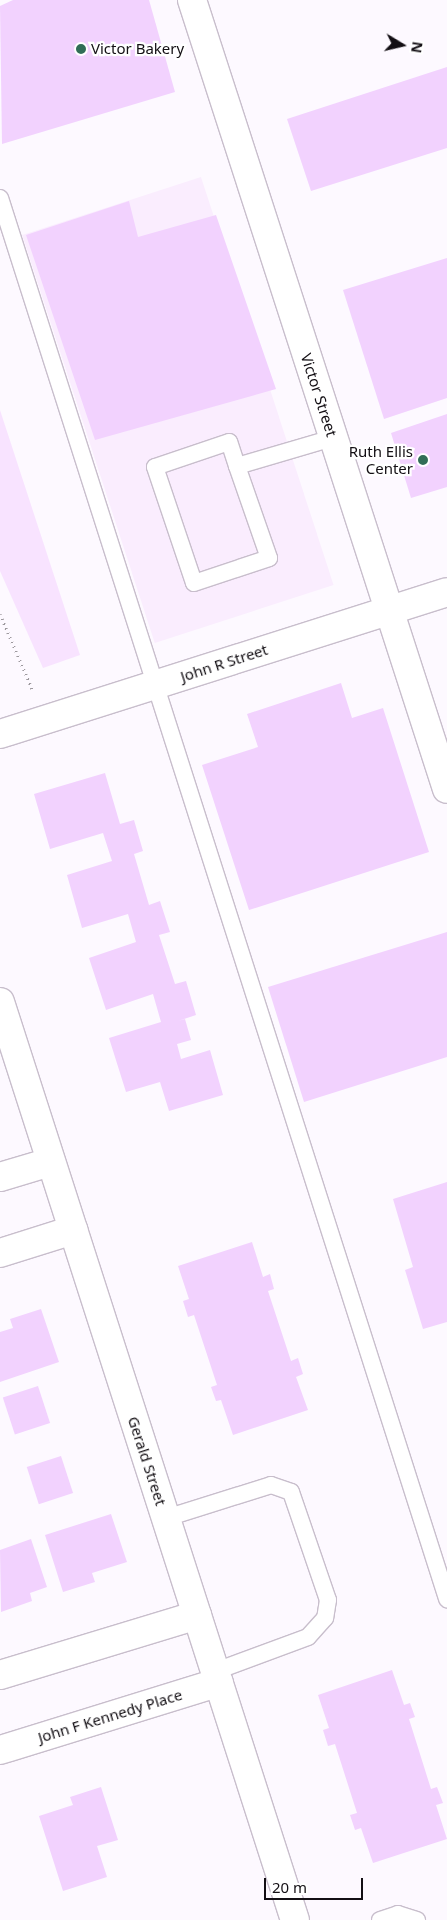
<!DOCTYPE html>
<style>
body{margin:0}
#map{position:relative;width:447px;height:1920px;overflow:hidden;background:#fdf9ff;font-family:"Noto Sans",sans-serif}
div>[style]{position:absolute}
.built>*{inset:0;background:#faedfe;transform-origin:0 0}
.green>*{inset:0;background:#f8e3ff}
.building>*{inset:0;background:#f2d2fe;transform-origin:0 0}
.path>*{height:3px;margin-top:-1.5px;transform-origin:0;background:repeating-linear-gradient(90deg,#9d999e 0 1px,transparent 0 5px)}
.roads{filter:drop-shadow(1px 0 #c8becc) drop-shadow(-1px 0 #c8becc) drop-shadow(0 1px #c8becc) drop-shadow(0 -1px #c8becc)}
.lane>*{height:16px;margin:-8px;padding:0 8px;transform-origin:8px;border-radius:8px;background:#fff}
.street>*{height:28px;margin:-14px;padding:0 14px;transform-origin:14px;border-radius:14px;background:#fff}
.secondary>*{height:28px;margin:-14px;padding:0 14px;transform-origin:14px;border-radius:14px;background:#fff}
.dots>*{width:14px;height:14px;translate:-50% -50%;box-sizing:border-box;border:2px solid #fff;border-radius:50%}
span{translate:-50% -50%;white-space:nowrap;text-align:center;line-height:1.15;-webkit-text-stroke:4.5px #fff;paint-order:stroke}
.poi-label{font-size:15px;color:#130f14}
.left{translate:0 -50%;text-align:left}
.right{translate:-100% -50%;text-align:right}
.street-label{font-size:15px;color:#130f14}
.north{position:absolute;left:377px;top:20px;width:50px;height:50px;-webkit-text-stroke:4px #fff;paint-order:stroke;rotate:99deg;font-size:14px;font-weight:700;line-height:20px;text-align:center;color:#130f14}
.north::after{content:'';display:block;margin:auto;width:18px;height:22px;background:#130f14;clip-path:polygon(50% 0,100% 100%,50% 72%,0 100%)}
.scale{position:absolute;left:264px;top:1878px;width:99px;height:22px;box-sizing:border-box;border:2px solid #130f14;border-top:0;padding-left:6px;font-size:15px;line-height:18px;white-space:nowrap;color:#130f14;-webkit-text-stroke:4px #fff;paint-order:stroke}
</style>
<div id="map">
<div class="built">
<i style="left:201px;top:177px;width:429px;height:188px;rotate:72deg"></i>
</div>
<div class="green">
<i style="clip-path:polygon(0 410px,80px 655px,43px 668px,0 571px)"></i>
</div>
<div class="building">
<i style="clip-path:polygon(13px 0,149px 0,175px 92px,2px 144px,0 6px)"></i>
<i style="clip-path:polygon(447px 67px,447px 148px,311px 191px,287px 119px)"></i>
<i style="clip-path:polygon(129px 201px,138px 237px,216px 215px,276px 389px,95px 440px,26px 235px)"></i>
<i style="clip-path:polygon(447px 258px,447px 398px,384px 419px,343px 290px)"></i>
<i style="clip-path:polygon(447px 414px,447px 487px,411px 498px,391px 433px)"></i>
<i style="clip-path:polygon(341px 683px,352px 718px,383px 708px,429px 852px,249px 910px,202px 765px,258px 747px,247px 714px)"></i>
<i style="clip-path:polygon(105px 773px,120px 824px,134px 820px,143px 851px,134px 854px,149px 905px,160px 901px,170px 932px,159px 935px,175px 984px,186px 981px,196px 1015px,178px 1021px,185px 1019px,191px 1040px,177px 1044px,181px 1059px,210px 1050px,223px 1095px,169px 1111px,160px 1082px,126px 1092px,109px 1038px,161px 1022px,153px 994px,106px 1010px,89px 958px,136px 942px,128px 914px,82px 928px,67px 875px,112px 861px,103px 833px,50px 849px,34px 794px)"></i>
<i style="clip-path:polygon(447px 932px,447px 1057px,304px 1102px,268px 987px)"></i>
<i style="clip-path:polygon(447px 1182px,447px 1322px,423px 1329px,405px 1270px,413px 1267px,393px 1199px)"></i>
<i style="clip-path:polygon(252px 1242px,263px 1277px,270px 1274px,274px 1289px,268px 1291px,291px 1361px,298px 1358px,303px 1374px,296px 1377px,308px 1410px,233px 1435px,221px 1400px,216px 1401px,211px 1387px,217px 1385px,194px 1315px,188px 1317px,183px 1301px,189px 1299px,178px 1266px)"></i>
<i style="clip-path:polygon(41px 1309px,59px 1362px,0 1382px,0 1332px,13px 1328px,10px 1319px)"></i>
<i style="left:38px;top:1386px;width:39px;height:37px;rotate:72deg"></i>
<i style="left:61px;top:1456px;width:39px;height:36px;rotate:72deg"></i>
<i style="clip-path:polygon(111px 1514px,127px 1562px,92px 1573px,95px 1582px,63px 1592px,45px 1535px)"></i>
<i style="clip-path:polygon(31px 1539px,47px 1587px,30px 1593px,32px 1601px,1px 1612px,0 1550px)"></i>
<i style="clip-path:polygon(392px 1670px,404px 1705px,410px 1703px,415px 1717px,409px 1719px,431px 1789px,437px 1787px,443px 1803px,436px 1805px,447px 1839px,373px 1863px,361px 1828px,355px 1830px,350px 1815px,357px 1813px,335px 1744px,328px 1746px,323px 1730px,329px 1728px,318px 1695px)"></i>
<i style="clip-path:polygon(101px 1787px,118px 1840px,97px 1846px,107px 1877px,63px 1891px,39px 1816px,73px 1805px,70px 1797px)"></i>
</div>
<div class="path">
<i style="left:0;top:614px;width:84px;rotate:66.8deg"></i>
</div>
<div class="roads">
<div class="lane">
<i style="left:0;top:198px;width:1471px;rotate:72.3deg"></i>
<i style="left:237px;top:466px;width:25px;rotate:-108deg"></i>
<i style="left:229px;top:442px;width:78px;rotate:161.3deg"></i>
<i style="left:155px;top:467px;width:122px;rotate:71.4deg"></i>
<i style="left:194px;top:583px;width:79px;rotate:-18.4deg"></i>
<i style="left:269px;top:558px;width:97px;rotate:-109.2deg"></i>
<i style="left:237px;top:466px;width:100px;rotate:-16.3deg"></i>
<i style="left:166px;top:1518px;width:110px;rotate:-17.4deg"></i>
<i style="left:271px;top:1485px;width:21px;rotate:19deg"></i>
<i style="left:291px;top:1492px;width:114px;rotate:71.1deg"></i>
<i style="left:328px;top:1600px;width:18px;rotate:99deg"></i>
<i style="left:325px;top:1618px;width:25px;rotate:132deg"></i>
<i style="left:308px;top:1637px;width:98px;rotate:159.7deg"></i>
<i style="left:380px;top:1920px;width:19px;rotate:-18deg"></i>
<i style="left:398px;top:1914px;width:20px;rotate:18deg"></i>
</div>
<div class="street">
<i style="left:192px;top:0;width:829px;rotate:72.09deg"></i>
<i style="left:0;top:1002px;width:964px;rotate:72.19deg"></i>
<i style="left:0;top:1177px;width:52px;rotate:-16.7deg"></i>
<i style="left:0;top:1253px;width:77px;rotate:-17.5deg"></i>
<i style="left:0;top:1675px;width:206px;rotate:-16.9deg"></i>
<i style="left:0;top:1750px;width:229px;rotate:-17.2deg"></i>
</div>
<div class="secondary">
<i style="left:0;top:734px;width:469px;rotate:-17.6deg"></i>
</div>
</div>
<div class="dots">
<i style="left:81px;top:49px;background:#316d57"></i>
<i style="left:423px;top:460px;background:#316d57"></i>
</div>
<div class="poi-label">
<span class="left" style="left:91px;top:49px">Victor Bakery</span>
<span class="right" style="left:413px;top:460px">Ruth Ellis<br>Center</span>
</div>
<div class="street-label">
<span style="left:319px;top:395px;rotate:72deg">Victor Street</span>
<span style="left:224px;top:663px;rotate:-18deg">John R Street</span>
<span style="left:147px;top:1461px;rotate:72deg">Gerald Street</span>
<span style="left:110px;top:1716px;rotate:-17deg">John F Kennedy Place</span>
</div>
<div class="north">N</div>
<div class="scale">20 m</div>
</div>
